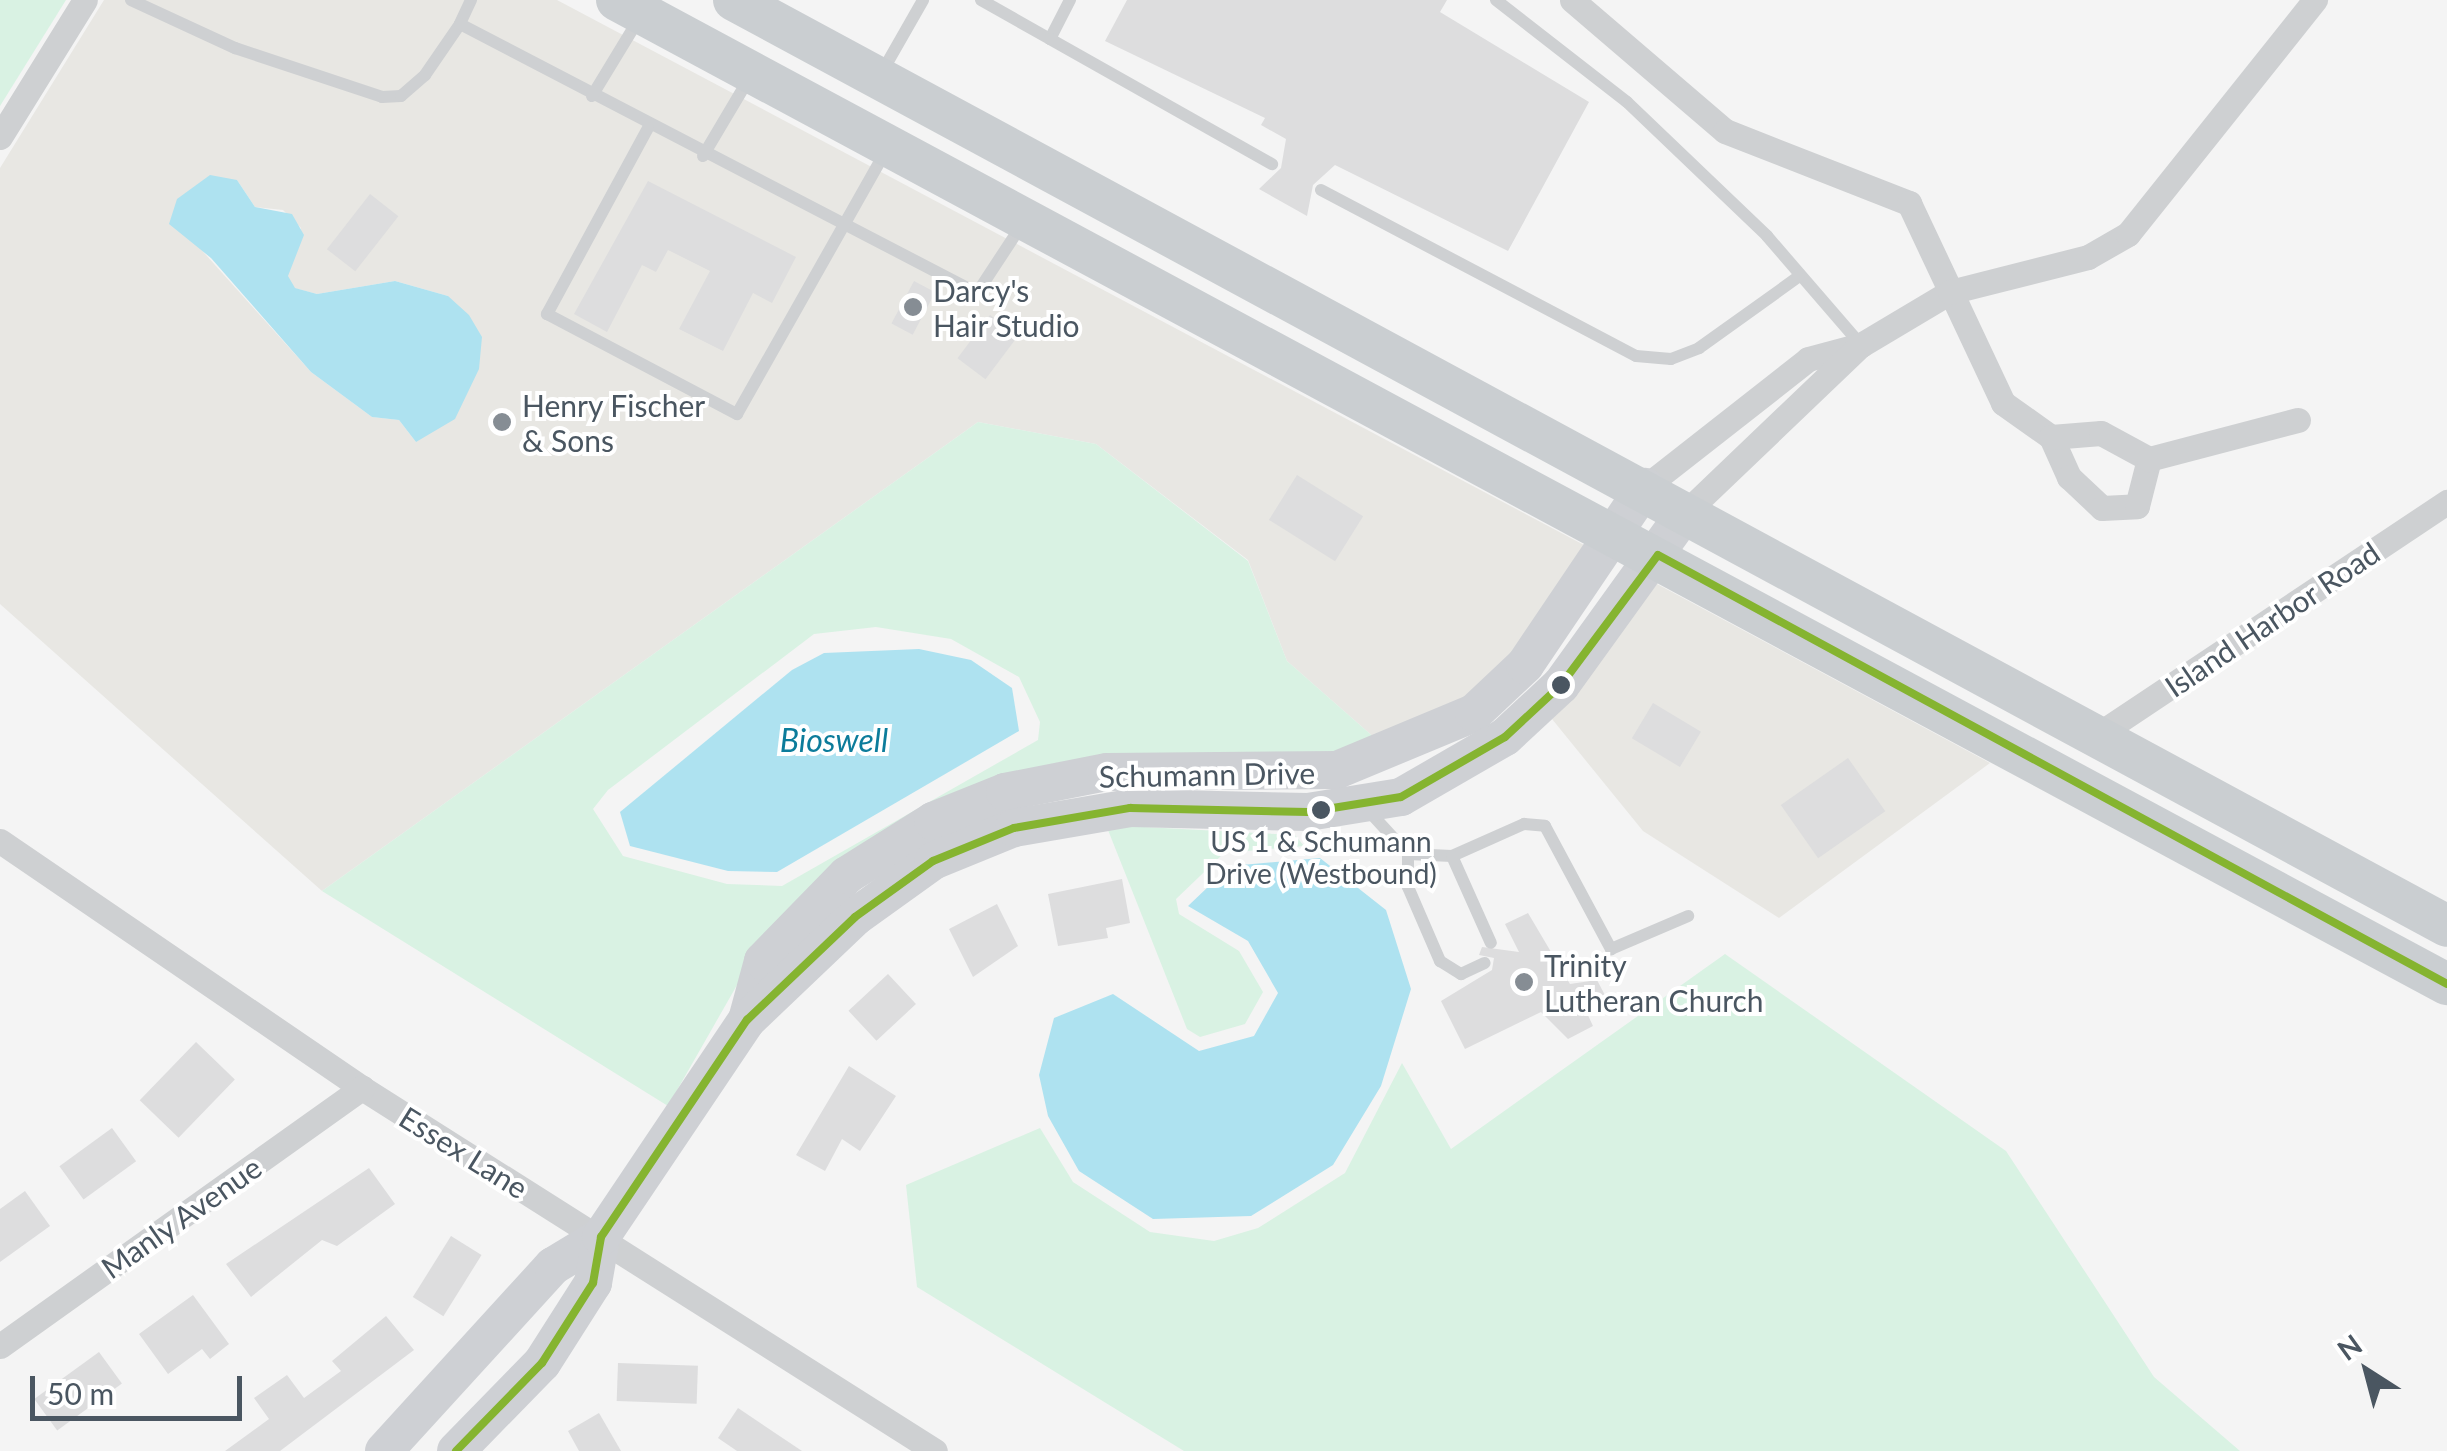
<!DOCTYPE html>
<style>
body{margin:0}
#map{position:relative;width:2447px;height:1451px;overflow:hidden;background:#f4f4f4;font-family:Lato,sans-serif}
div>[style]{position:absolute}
.commercial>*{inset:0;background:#e8e7e3}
.green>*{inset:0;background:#d9f2e3}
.water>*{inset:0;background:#aee2f0}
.building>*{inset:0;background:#ddddde;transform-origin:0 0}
.lane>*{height:12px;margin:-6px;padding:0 6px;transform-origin:6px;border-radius:6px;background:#ced0d2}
.street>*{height:25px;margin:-12.5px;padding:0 12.5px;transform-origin:12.5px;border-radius:12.5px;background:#ced0d2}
.secondary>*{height:38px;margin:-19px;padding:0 19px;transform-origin:19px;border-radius:19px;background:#ced0d4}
.primary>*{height:42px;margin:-21px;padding:0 21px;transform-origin:21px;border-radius:21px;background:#caced1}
.bus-1>*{height:8px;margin:-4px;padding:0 4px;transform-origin:4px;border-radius:4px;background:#85b430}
.dots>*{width:28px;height:28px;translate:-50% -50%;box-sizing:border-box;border:5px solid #fff;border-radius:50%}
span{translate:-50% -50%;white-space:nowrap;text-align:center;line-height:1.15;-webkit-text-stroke:8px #fff;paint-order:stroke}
.bus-label{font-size:28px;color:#4a5661}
.poi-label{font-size:30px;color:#4a5661}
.left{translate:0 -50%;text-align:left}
.street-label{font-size:30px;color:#4a5661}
.water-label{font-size:32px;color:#0c7c9b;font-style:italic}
.north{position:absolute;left:2317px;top:1321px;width:100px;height:100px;-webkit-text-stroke:8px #fff;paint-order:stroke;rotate:324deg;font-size:28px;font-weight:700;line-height:40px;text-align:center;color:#4a5661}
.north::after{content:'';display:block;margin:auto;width:35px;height:45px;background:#4a5661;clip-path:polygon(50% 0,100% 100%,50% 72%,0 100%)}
.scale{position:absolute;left:30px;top:1376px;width:212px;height:45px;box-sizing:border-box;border:5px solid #4a5661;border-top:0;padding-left:12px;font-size:30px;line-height:35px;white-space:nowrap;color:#4a5661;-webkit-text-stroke:8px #fff;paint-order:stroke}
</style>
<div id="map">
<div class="commercial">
<i style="clip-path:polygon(evenodd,104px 0,557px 0,1584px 545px,1513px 654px,1464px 700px,1377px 740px,1287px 661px,1248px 560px,1096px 444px,978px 422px,322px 891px,0 604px,0 168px,104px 0,237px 180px,255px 207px,283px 210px,301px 228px,287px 276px,294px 288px,317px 294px,395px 281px,448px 296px,416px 442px,399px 420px,372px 417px,311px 372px,189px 236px,237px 180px)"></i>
<i style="clip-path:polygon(1657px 584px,1990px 763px,1779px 918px,1643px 831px,1552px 719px)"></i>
</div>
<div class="green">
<i style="clip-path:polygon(0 0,66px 0,0 106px)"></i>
<i style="clip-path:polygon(evenodd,978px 422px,1096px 444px,1248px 561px,1287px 661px,1377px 740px,1305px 760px,1074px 762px,765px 936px,668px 1106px,322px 891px,978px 422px,876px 627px,951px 639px,1019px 677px,1040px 722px,1038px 740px,782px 886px,727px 884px,623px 856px,593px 809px,608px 790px,814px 634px,876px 627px)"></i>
<i style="clip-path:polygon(1106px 825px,1295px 835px,1304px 846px,1224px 853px,1176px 899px,1179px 914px,1239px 951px,1263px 992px,1245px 1024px,1200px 1037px,1187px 1029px)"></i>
<i style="clip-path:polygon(1725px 954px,2006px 1151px,2154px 1377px,2240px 1451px,1184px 1451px,917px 1287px,906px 1185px,1040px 1128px,1073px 1182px,1150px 1232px,1214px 1241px,1258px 1228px,1345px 1173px,1402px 1063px,1451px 1149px)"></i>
</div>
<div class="water">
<i style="clip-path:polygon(210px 175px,237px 180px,255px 207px,292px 214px,304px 235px,288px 276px,295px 288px,317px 294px,395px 281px,448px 296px,469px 315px,482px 337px,479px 369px,455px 419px,416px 442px,399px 420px,372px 417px,311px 372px,211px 258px,169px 224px,177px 199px)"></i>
<i style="clip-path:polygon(919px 649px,971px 660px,1012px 688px,1019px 731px,777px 872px,728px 871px,630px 846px,620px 812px,792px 670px,824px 653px)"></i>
<i style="clip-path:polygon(1320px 858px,1386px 910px,1411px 989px,1381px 1086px,1333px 1165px,1251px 1216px,1153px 1219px,1079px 1171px,1048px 1116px,1039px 1075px,1054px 1018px,1113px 994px,1199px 1051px,1254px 1036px,1278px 993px,1248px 941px,1188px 906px,1230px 866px)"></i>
</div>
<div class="building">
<i style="clip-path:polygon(1127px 0,1447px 0,1440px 12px,1589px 102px,1508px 251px,1335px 165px,1313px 185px,1307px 216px,1259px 189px,1281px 168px,1286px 139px,1261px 125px,1265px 118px,1105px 41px)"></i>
<i style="clip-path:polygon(648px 181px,796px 257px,772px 303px,753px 293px,723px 351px,679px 329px,710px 271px,668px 250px,656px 272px,642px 265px,607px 332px,574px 314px)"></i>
<i style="left:370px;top:194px;width:36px;height:70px;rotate:38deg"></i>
<i style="left:914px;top:281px;width:24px;height:48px;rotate:28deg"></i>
<i style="left:990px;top:315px;width:35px;height:54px;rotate:37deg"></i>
<i style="left:1297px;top:475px;width:78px;height:53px;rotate:32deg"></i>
<i style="left:1653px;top:703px;width:56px;height:41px;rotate:31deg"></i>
<i style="left:1848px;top:758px;width:65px;height:82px;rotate:55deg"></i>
<i style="clip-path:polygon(1122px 879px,1130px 923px,1106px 928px,1108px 938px,1058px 946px,1048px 894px)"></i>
<i style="clip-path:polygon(997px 904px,1018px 946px,973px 977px,949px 929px)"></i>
<i style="clip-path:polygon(1528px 913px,1570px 984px,1597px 980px,1608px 1001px,1586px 1011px,1593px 1026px,1568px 1039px,1541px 1012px,1465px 1049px,1441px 1001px,1492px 970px,1494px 958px,1479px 955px,1482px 947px,1519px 952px,1505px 924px)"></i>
<i style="left:888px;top:974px;width:41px;height:54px;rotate:47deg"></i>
<i style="left:196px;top:1042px;width:54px;height:81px;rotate:44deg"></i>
<i style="clip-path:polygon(849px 1066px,896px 1096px,860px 1151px,842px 1139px,825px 1171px,796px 1155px)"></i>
<i style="left:112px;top:1128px;width:41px;height:65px;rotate:54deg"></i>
<i style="clip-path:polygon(369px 1168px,395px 1204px,337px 1246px,322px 1240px,251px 1297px,226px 1264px)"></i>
<i style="clip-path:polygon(25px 1191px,50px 1226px,0 1262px,0 1209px)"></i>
<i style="left:451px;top:1236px;width:36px;height:72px;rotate:32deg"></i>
<i style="clip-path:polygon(193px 1295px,229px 1344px,210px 1359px,202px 1349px,168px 1374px,139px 1334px)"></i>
<i style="clip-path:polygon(386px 1316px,414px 1350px,280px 1451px,225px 1451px,269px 1419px,254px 1398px,287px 1375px,304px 1398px,341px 1371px,332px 1361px)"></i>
<i style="left:99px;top:1352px;width:39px;height:80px;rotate:54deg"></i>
<i style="left:618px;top:1363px;width:80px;height:38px;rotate:2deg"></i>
<i style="clip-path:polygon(738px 1408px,802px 1451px,737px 1451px,718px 1438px)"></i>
<i style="clip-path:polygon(599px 1413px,621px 1451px,579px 1451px,568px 1431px)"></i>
</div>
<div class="lane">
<i style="left:131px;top:0;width:115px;rotate:24.8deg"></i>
<i style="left:235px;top:48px;width:155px;rotate:18.4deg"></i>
<i style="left:382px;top:97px;width:19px;rotate:-3deg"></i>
<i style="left:401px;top:96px;width:32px;rotate:-41deg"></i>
<i style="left:425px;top:75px;width:62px;rotate:-55.5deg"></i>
<i style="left:471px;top:0;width:26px;rotate:115deg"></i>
<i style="left:460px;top:24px;width:583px;rotate:27.49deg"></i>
<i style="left:977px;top:293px;width:84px;rotate:-56.7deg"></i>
<i style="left:981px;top:0;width:79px;rotate:29.5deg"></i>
<i style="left:1050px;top:39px;width:44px;rotate:-62.9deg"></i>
<i style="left:1496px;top:0;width:166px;rotate:37.9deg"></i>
<i style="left:1627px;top:102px;width:194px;rotate:43.7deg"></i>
<i style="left:1767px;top:236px;width:144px;rotate:49.2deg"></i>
<i style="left:1050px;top:39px;width:255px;rotate:29.4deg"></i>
<i style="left:882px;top:72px;width:83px;rotate:-60.3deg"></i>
<i style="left:592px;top:96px;width:92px;rotate:-58.7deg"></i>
<i style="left:648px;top:128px;width:212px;rotate:118.5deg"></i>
<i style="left:547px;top:314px;width:215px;rotate:27.8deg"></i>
<i style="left:737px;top:414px;width:301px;rotate:-60.5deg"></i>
<i style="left:703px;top:156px;width:92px;rotate:-59.3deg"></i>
<i style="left:1321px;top:190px;width:356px;rotate:27.8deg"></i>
<i style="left:1636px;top:356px;width:35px;rotate:5deg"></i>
<i style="left:1671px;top:359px;width:30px;rotate:-21deg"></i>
<i style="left:1699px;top:348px;width:122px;rotate:-35.6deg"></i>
<i style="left:1366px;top:808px;width:62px;rotate:47.6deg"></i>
<i style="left:1408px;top:854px;width:44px;rotate:2.6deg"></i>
<i style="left:1452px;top:856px;width:79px;rotate:-24deg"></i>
<i style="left:1524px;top:824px;width:21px;rotate:5deg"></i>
<i style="left:1545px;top:826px;width:140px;rotate:61.8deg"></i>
<i style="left:1611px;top:949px;width:84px;rotate:-23.2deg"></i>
<i style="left:1408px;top:854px;width:33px;rotate:90deg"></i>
<i style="left:1408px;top:887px;width:81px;rotate:66.6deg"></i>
<i style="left:1440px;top:961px;width:25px;rotate:32deg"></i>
<i style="left:1461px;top:974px;width:26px;rotate:-25deg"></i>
<i style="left:1452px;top:856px;width:95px;rotate:65.9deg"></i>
</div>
<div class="street">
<i style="left:1572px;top:0;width:201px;rotate:40.6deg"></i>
<i style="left:1725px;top:131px;width:198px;rotate:21.4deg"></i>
<i style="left:1909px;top:203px;width:221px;rotate:64.8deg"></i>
<i style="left:2003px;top:403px;width:59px;rotate:35.3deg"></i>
<i style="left:2051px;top:437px;width:44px;rotate:65.8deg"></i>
<i style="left:2069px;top:477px;width:45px;rotate:43.2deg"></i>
<i style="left:2102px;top:508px;width:35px;rotate:-3deg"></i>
<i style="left:2137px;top:506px;width:49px;rotate:-75.7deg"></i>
<i style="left:0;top:137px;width:161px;rotate:-58.2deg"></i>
<i style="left:2051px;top:437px;width:50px;rotate:-4.6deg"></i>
<i style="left:2101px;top:433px;width:55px;rotate:28.4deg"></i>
<i style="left:2149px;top:459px;width:154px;rotate:-14.7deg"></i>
<i style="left:1645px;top:487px;width:207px;rotate:-38.1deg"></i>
<i style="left:1808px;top:359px;width:55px;rotate:-14.8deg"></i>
<i style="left:1861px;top:345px;width:104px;rotate:-30.8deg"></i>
<i style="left:1950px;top:292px;width:142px;rotate:-14.2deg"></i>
<i style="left:2088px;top:257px;width:46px;rotate:-29.9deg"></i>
<i style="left:2128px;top:234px;width:300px;rotate:-51.4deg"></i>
<i style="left:1686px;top:512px;width:242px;rotate:-43.7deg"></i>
<i style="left:2096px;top:736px;width:422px;rotate:-33.7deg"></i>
<i style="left:0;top:841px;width:438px;rotate:34.3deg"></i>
<i style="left:362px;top:1088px;width:678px;rotate:32.35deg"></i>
<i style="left:0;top:1346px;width:445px;rotate:-35.5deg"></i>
</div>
<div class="secondary">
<i style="left:747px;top:1020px;width:61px;rotate:-74.8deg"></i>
<i style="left:763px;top:961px;width:120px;rotate:-45.7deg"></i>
<i style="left:847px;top:875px;width:102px;rotate:-32.1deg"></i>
<i style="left:933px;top:821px;width:78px;rotate:-21.9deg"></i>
<i style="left:1005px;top:792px;width:104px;rotate:-11.1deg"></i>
<i style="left:1107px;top:772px;width:230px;rotate:-0.5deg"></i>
<i style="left:1337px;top:770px;width:148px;rotate:-22.6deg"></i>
<i style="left:1474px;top:713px;width:70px;rotate:-43.3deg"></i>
<i style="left:1525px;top:665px;width:215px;rotate:-56deg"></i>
<i style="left:384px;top:1451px;width:251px;rotate:-47.6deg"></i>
<i style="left:553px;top:1266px;width:56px;rotate:-31.1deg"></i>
<i style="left:456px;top:1451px;width:123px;rotate:-45.7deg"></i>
<i style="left:542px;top:1363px;width:95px;rotate:-57.5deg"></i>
<i style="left:593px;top:1283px;width:47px;rotate:-80.1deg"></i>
<i style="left:601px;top:1237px;width:262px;rotate:-56.1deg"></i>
<i style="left:747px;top:1020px;width:149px;rotate:-43.6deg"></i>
<i style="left:855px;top:917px;width:96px;rotate:-35.7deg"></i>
<i style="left:933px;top:861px;width:87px;rotate:-22.2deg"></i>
<i style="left:1014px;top:828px;width:118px;rotate:-9.8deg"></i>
<i style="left:1130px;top:808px;width:178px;rotate:1.3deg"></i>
<i style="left:1308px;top:812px;width:94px;rotate:-9.2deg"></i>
<i style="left:1401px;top:797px;width:120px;rotate:-30deg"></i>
<i style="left:1505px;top:737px;width:76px;rotate:-42.9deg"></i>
<i style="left:1561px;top:685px;width:213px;rotate:-54.2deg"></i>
</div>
<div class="primary">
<i style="left:617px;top:0;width:2078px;rotate:28.27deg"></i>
<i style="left:734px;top:0;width:1947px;rotate:28.39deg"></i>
</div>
<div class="bus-1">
<i style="left:456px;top:1451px;width:123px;rotate:-45.7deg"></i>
<i style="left:542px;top:1363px;width:95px;rotate:-57.5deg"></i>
<i style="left:593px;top:1283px;width:47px;rotate:-80.1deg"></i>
<i style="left:601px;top:1237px;width:262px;rotate:-56.1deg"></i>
<i style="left:747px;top:1020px;width:149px;rotate:-43.6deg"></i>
<i style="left:855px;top:917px;width:96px;rotate:-35.7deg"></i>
<i style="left:933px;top:861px;width:87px;rotate:-22.2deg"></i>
<i style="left:1014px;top:828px;width:118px;rotate:-9.8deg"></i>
<i style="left:1130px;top:808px;width:178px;rotate:1.3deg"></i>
<i style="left:1308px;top:812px;width:94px;rotate:-9.2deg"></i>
<i style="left:1401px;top:797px;width:120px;rotate:-30deg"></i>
<i style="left:1505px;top:737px;width:76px;rotate:-42.9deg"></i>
<i style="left:1561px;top:685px;width:162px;rotate:-53.3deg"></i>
<i style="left:1658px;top:555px;width:898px;rotate:28.53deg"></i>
</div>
<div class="dots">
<i style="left:913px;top:307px;background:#868d94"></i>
<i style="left:502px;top:422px;background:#868d94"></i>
<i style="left:1561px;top:685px;background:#4a5661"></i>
<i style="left:1321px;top:810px;background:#4a5661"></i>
<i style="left:1524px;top:982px;background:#868d94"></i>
</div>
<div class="bus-label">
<span style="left:1321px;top:857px">US 1 &amp; Schumann<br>Drive (Westbound)</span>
</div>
<div class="poi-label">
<span class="left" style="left:933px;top:307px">Darcy's<br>Hair Studio</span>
<span class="left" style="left:522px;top:422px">Henry Fischer<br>&amp; Sons</span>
<span class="left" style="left:1544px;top:982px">Trinity<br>Lutheran Church</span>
</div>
<div class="street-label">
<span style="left:2272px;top:619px;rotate:-34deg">Island Harbor Road</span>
<span style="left:1207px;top:774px;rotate:-1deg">Schumann Drive</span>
<span style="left:464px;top:1152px;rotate:32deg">Essex Lane</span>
<span style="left:181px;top:1217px;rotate:-35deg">Manly Avenue</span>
</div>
<div class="water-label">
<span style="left:834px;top:740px">Bioswell</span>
</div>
<div class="north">N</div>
<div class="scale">50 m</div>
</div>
